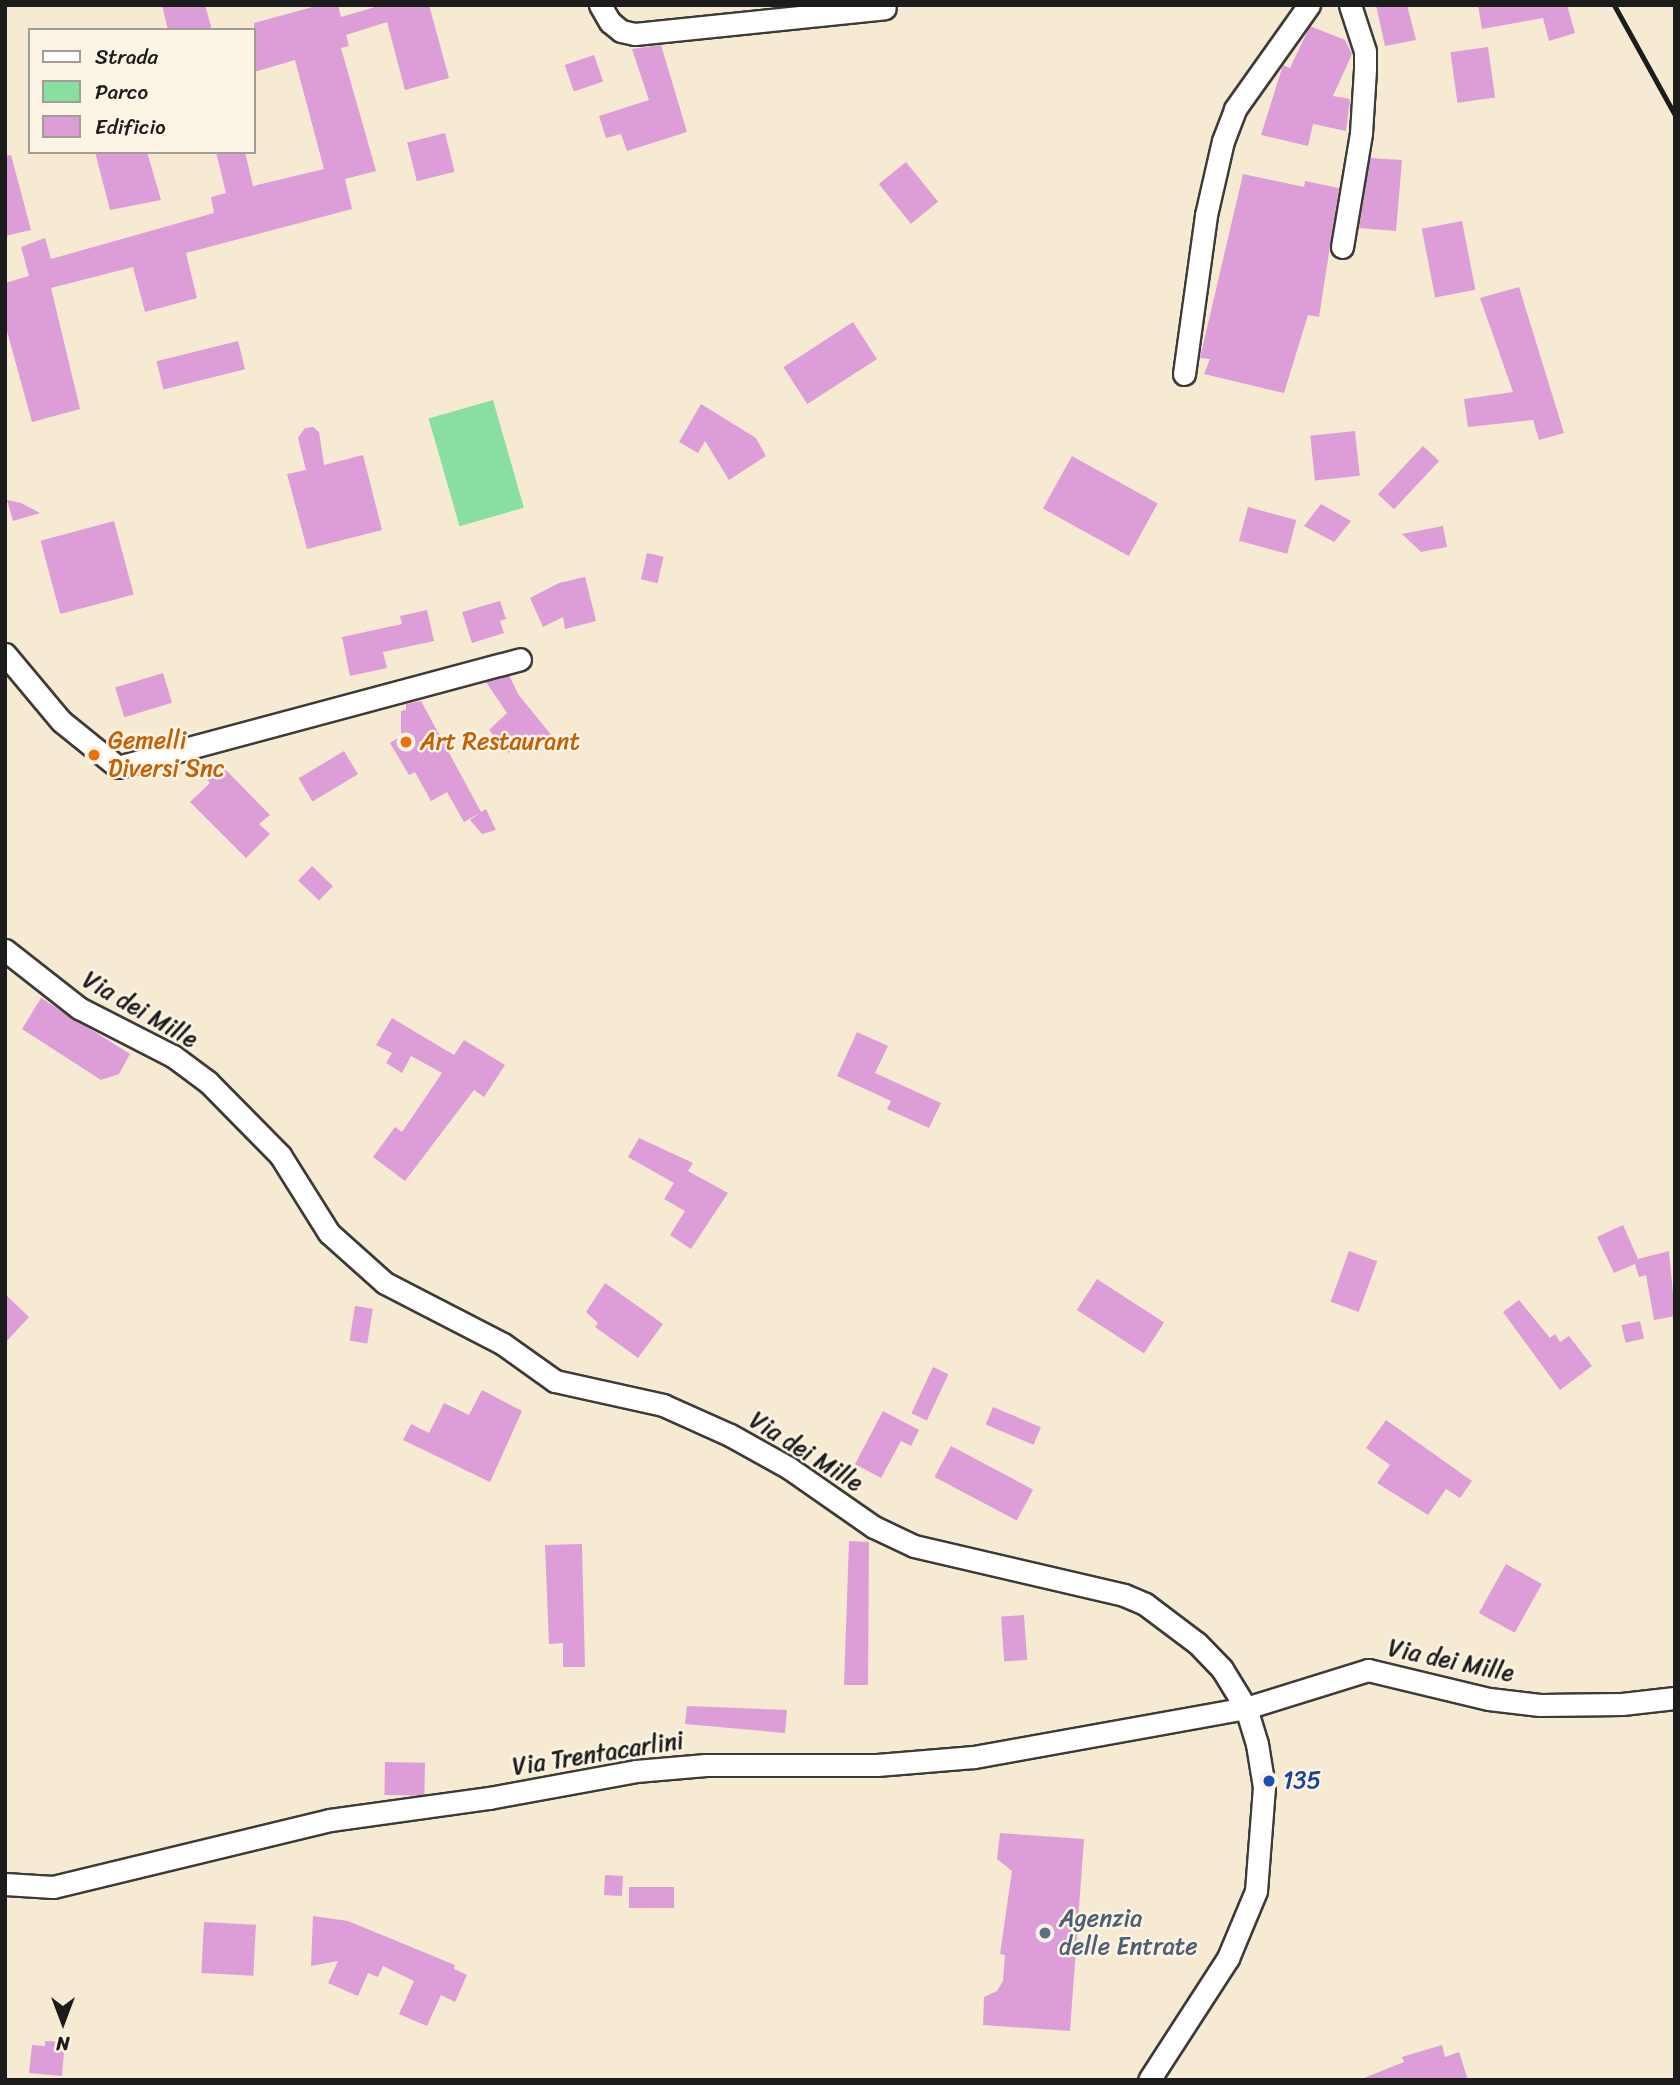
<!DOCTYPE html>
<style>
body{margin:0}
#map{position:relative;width:1680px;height:2085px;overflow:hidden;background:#f6ead2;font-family:Sriracha,sans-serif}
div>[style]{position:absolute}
.green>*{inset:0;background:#89dfa2;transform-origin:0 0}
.building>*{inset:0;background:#dd9dd8;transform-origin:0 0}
.roads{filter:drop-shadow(2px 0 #3d3b37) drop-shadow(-2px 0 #3d3b37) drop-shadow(0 2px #3d3b37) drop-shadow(0 -2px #3d3b37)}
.minor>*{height:21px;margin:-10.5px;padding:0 10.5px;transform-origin:10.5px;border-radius:10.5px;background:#fff}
.rail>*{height:5px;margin:-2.5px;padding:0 2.5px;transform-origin:2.5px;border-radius:2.5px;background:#1c1c1c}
.dots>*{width:19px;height:19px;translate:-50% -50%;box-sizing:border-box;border:4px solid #fcf5e5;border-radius:50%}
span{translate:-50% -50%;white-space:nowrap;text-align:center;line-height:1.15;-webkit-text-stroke:5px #fcf5e5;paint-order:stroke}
.food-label{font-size:24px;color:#c56008}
.left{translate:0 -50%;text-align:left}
.street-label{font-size:24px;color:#1c1c1c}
.transit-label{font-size:24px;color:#164399}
.service-label{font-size:24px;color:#4e5e75}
.frame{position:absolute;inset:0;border:7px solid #1c1c1c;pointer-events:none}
.legend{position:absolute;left:28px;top:28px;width:228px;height:126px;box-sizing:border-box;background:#fcf5e5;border:2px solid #a29e95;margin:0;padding:9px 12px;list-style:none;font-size:21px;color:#1c1c1c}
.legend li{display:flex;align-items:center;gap:14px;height:35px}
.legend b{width:35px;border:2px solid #a29e95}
.north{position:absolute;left:28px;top:1987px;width:70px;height:70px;-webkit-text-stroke:5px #fcf5e5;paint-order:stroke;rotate:180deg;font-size:19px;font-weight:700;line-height:28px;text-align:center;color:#1c1c1c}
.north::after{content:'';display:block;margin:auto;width:24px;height:32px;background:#1c1c1c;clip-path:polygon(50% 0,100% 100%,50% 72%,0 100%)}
</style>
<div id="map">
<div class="green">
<i style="left:493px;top:400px;width:112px;height:67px;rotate:74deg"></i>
</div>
<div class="building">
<i style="clip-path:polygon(162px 5px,205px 5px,212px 30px,168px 30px)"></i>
<i style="clip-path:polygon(320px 5px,338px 5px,341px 17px,382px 5px,429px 5px,449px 78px,405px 90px,387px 22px,346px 35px,349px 46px,341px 48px,376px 171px,345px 179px,352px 209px,186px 253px,197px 298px,145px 312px,133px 267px,51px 288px,80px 409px,32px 422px,5px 324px,5px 283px,29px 276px,21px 247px,45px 238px,51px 259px,214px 213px,211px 197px,226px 193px,216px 152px,245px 152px,253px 186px,324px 169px,295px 60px,254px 72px,254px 23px)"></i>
<i style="clip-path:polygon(1376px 5px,1407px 5px,1416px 40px,1385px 46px)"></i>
<i style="clip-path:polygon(1478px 5px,1567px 5px,1575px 33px,1549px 41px,1543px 18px,1482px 29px)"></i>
<i style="clip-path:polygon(1310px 26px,1345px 40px,1352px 54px,1333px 96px,1350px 99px,1346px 131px,1313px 124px,1308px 146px,1261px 135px,1283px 65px,1290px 68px)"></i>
<i style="clip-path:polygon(661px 45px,687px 132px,627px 151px,621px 134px,606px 138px,599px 116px,649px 100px,632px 49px)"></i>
<i style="left:1488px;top:47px;width:51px;height:38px;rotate:82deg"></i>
<i style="left:594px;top:55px;width:28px;height:31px;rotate:71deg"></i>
<i style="left:445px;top:133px;width:40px;height:39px;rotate:76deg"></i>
<i style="clip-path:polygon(95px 152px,147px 152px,161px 200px,110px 210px)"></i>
<i style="clip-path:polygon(11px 155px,31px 230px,5px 236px,5px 156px)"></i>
<i style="clip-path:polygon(1370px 158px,1402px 160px,1396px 231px,1359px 228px)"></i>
<i style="left:906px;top:162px;width:51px;height:35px;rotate:51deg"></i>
<i style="clip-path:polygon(1243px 174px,1304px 187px,1305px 181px,1339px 188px,1319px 317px,1308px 315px,1284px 393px,1204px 374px,1210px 359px,1200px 358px)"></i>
<i style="left:1462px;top:221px;width:70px;height:41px;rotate:79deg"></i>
<i style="clip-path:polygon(1519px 287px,1564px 433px,1539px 440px,1533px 420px,1468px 427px,1464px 399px,1513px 392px,1480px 298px)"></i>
<i style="left:853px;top:322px;width:44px;height:83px;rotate:57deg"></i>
<i style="left:238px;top:341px;width:29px;height:84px;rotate:76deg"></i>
<i style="clip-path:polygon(701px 404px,756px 438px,766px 456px,729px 480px,705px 441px,698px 453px,679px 442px)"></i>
<i style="clip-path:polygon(313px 427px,319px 432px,324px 465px,363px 455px,382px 530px,307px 549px,287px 474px,306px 470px,298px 438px,305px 428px)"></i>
<i style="left:1355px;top:431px;width:45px;height:45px;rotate:84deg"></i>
<i style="left:1423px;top:446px;width:22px;height:66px;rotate:43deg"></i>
<i style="left:1072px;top:456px;width:98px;height:60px;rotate:29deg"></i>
<i style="clip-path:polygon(7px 500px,21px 503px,40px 513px,13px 521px)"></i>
<i style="clip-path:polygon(1321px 504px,1351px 521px,1334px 542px,1304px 526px)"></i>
<i style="left:1248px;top:507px;width:50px;height:35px;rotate:15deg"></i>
<i style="left:114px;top:521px;width:76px;height:76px;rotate:75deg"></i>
<i style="clip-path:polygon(1443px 526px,1447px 547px,1421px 552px,1402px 534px)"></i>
<i style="left:647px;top:553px;width:17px;height:27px;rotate:13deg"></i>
<i style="clip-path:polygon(585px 577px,596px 621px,565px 629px,563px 617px,543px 627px,530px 598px,559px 583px)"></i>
<i style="clip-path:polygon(500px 601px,506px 619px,500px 621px,504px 633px,472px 643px,462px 612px)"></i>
<i style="clip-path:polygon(427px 610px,434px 641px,383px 652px,387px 668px,350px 676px,342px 637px,402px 624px,400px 616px)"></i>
<i style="left:163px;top:673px;width:31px;height:50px;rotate:73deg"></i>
<i style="clip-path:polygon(509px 675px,518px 694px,552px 736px,536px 750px,526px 739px,509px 753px,489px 730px,507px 713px,486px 682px)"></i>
<i style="clip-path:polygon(421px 701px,481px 812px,486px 809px,496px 830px,482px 834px,470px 820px,480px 813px,464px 822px,447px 792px,431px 801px,415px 772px,409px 775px,390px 743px,401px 736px,401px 711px,406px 710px,406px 704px)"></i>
<i style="left:344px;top:751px;width:27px;height:53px;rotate:59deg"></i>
<i style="clip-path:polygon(225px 769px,270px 815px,259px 824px,270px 834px,246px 858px,190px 802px,210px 783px,201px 771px)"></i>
<i style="left:312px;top:866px;width:29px;height:20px;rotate:44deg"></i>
<i style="clip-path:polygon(41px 998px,130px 1054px,119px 1074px,101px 1080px,22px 1029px)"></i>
<i style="clip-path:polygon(392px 1018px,454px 1055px,464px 1040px,505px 1065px,484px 1097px,474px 1090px,405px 1181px,373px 1157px,395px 1127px,402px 1132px,442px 1073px,411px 1056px,402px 1073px,386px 1063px,392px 1053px,376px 1045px)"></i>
<i style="clip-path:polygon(857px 1032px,888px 1046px,875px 1073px,941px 1103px,929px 1128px,887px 1109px,891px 1101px,837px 1076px)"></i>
<i style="clip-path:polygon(639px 1138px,693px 1163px,688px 1171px,728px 1193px,691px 1249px,670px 1235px,685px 1211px,664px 1199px,674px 1183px,628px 1157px)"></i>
<i style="clip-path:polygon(1623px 1225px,1638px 1259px,1669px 1251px,1675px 1316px,1654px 1320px,1646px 1275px,1639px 1277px,1635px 1264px,1614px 1273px,1597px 1237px)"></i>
<i style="left:1349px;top:1251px;width:30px;height:54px;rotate:20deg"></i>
<i style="left:1097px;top:1279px;width:80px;height:37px;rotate:33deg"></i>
<i style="clip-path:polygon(605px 1283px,663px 1324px,638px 1358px,595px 1327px,598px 1323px,586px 1312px)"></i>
<i style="clip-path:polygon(5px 1294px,29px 1317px,5px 1343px)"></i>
<i style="clip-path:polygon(1519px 1300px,1550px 1338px,1555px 1334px,1560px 1342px,1569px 1336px,1592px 1366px,1560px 1390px,1503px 1312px)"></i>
<i style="left:355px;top:1306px;width:18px;height:35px;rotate:9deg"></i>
<i style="left:1640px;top:1321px;width:18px;height:19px;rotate:77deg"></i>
<i style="left:933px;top:1367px;width:17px;height:51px;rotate:25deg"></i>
<i style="clip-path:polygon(482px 1390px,522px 1411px,490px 1482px,403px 1440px,411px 1424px,429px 1433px,444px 1403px,469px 1415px)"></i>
<i style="left:993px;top:1407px;width:52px;height:19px;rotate:23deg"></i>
<i style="clip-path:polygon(883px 1411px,919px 1430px,911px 1446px,901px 1441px,881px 1478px,855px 1464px)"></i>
<i style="clip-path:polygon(1386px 1420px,1472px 1481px,1460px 1498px,1446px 1489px,1428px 1515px,1377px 1483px,1390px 1465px,1366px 1448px)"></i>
<i style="left:951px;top:1446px;width:93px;height:35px;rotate:28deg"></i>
<i style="clip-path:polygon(849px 1541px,869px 1542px,868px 1685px,844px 1685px)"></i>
<i style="clip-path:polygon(582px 1544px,585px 1667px,563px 1667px,563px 1643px,549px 1644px,545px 1545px)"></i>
<i style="left:1506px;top:1564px;width:41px;height:56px;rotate:29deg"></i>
<i style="left:1024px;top:1615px;width:45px;height:23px;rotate:86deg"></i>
<i style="clip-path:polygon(687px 1706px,787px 1710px,785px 1733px,685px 1724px)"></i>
<i style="left:385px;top:1762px;width:40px;height:33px;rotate:1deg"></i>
<i style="clip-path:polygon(1000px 1833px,1084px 1839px,1070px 2031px,983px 2025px,984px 1997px,997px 1991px,1003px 1981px,1005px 1955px,1000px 1954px,1012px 1871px,997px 1859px)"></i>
<i style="left:605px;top:1875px;width:18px;height:20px;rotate:3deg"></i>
<i style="left:629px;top:1887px;width:45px;height:21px"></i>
<i style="clip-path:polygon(313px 1916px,348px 1921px,455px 1965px,454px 1969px,467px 1975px,455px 2002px,441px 1995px,427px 2026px,399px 2014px,414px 1981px,383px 1966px,378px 1977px,368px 1973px,358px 1996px,328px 1983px,338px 1961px,311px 1966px)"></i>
<i style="left:204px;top:1922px;width:52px;height:51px;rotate:3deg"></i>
<i style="clip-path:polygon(45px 2041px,65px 2042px,62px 2076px,29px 2073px,32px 2045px,45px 2046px)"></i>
<i style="clip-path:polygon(1442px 2045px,1445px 2057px,1459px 2052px,1468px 2080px,1359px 2080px,1404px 2062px,1402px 2057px)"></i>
</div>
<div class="roads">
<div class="minor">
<i style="left:600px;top:5px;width:20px;rotate:60deg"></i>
<i style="left:610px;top:22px;width:14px;rotate:39deg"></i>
<i style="left:621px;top:31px;width:14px;rotate:12deg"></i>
<i style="left:635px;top:34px;width:251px;rotate:-5.9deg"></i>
<i style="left:1342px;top:247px;width:116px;rotate:-80.5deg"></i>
<i style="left:1361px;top:133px;width:64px;rotate:-86.4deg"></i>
<i style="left:1365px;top:69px;width:18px;rotate:-90deg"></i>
<i style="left:1365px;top:51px;width:48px;rotate:-108.1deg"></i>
<i style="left:1184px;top:374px;width:161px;rotate:-82.1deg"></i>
<i style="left:1206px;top:215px;width:76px;rotate:-77.1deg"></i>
<i style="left:1223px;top:141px;width:34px;rotate:-69deg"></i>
<i style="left:1235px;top:109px;width:128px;rotate:-54.6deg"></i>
<i style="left:5px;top:654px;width:87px;rotate:50.1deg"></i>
<i style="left:61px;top:721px;width:73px;rotate:38.9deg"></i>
<i style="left:118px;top:767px;width:416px;rotate:-15deg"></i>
<i style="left:5px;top:950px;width:94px;rotate:38.1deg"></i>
<i style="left:79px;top:1008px;width:106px;rotate:27.1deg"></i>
<i style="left:173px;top:1056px;width:44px;rotate:36.6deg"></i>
<i style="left:208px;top:1082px;width:103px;rotate:45.4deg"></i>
<i style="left:280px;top:1155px;width:92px;rotate:57.9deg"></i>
<i style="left:329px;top:1233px;width:75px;rotate:41.8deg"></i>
<i style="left:385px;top:1283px;width:133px;rotate:27.3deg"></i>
<i style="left:503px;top:1344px;width:64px;rotate:35.4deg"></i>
<i style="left:555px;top:1381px;width:111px;rotate:12.5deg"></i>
<i style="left:663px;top:1405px;width:73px;rotate:24.1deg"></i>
<i style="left:730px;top:1435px;width:68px;rotate:29.2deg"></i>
<i style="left:789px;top:1468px;width:103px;rotate:34.8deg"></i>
<i style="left:874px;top:1527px;width:44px;rotate:25.4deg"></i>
<i style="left:914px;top:1546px;width:216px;rotate:13.1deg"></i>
<i style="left:1124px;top:1595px;width:23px;rotate:23deg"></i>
<i style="left:1145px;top:1604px;width:65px;rotate:36.9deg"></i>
<i style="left:1197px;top:1643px;width:36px;rotate:46deg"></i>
<i style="left:1222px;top:1669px;width:46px;rotate:58.4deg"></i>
<i style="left:1246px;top:1708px;width:38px;rotate:73deg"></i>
<i style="left:1257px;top:1744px;width:44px;rotate:80.8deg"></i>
<i style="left:1264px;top:1787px;width:104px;rotate:94.4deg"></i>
<i style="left:1256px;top:1891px;width:73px;rotate:112.7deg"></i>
<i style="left:1228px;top:1958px;width:145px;rotate:122.9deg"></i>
<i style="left:5px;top:1884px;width:48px;rotate:3.6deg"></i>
<i style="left:53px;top:1887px;width:285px;rotate:-13.6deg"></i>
<i style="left:330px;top:1820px;width:161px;rotate:-7.9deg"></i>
<i style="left:489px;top:1798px;width:149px;rotate:-10.4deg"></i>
<i style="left:636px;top:1771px;width:70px;rotate:-4.9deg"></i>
<i style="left:706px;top:1765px;width:171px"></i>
<i style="left:877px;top:1765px;width:97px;rotate:-4.7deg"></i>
<i style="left:974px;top:1757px;width:276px;rotate:-10.2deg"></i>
<i style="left:1246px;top:1708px;width:128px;rotate:-17.3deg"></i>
<i style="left:1368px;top:1670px;width:124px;rotate:13.5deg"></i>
<i style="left:1489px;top:1699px;width:51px;rotate:6.7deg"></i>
<i style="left:1540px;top:1705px;width:82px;rotate:-0.7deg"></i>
<i style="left:1622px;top:1704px;width:53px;rotate:-6.5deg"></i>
</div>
</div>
<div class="rail">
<i style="left:1614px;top:5px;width:126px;rotate:61deg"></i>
</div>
<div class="dots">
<i style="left:406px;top:742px;background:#e8710a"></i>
<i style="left:94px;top:755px;background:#e8710a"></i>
<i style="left:1269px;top:1781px;background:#1a4fb4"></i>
<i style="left:1045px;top:1933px;background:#5c6f8a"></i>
</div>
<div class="food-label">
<span class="left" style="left:108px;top:755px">Gemelli<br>Diversi Snc</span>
<span class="left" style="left:420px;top:742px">Art Restaurant</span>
</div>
<div class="street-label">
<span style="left:140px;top:1010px;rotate:30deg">Via dei Mille</span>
<span style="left:806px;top:1452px;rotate:32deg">Via dei Mille</span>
<span style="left:1451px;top:1661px;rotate:12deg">Via dei Mille</span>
<span style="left:598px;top:1754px;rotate:-9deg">Via Trentacarlini</span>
</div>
<div class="transit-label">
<span class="left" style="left:1283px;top:1781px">135</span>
</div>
<div class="service-label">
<span class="left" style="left:1059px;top:1933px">Agenzia<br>delle Entrate</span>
</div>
<div class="frame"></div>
<ul class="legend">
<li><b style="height:9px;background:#fff"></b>Strada</li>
<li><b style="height:19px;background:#89dfa2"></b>Parco</li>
<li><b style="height:19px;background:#dd9dd8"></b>Edificio</li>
</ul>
<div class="north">N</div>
</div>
